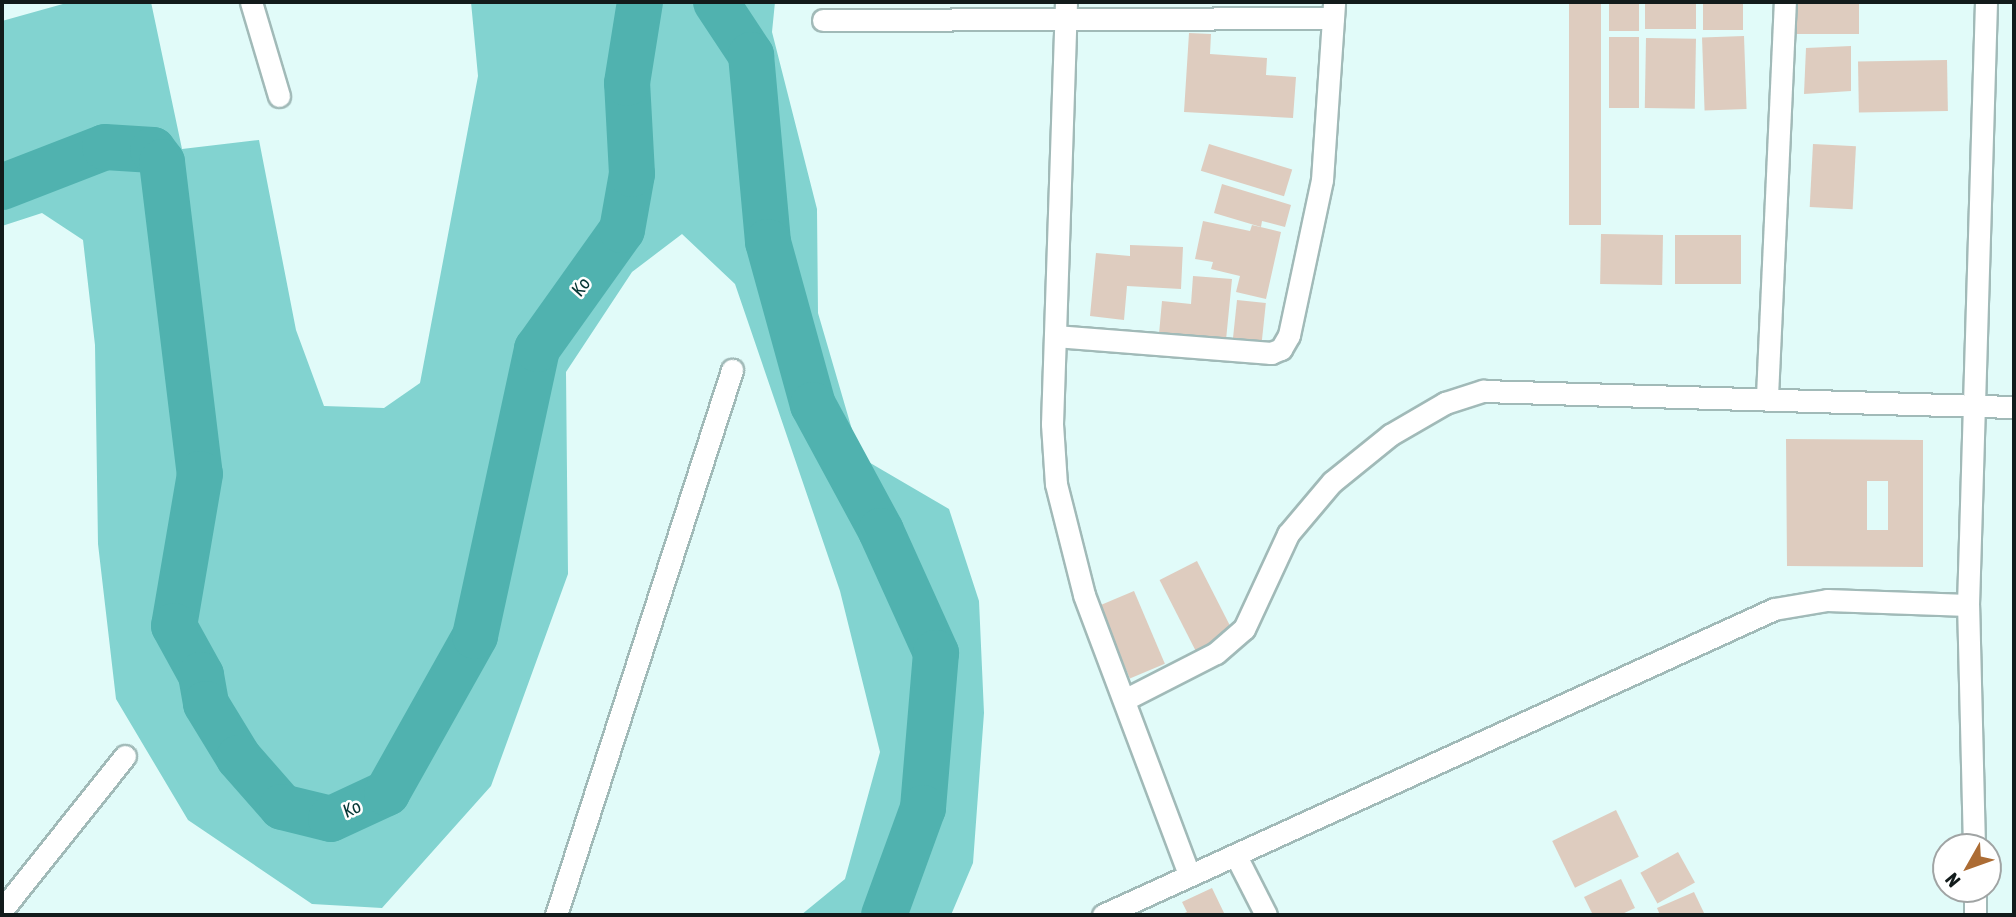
<!DOCTYPE html>
<style>
body{margin:0}
#map{position:relative;width:2016px;height:917px;overflow:hidden;background:#e1fbf9;font-family:"Asap Condensed",sans-serif}
div>[style]{position:absolute}
.green>*{inset:0;background:#82d3d0}
.river>*{height:46px;margin:-23px;padding:0 23px;transform-origin:23px;border-radius:23px;background:#50b2af}
.building>*{inset:0;background:#deccbf;transform-origin:0 0}
.roads{filter:drop-shadow(2px 0 #a1bab8) drop-shadow(-2px 0 #a1bab8) drop-shadow(0 2px #a1bab8) drop-shadow(0 -2px #a1bab8)}
.street>*{height:21px;margin:-10.5px;padding:0 10.5px;transform-origin:10.5px;border-radius:10.5px;background:#fff}
span{translate:-50% -50%;white-space:nowrap;text-align:center;line-height:1.15;-webkit-text-stroke:5px #fff;paint-order:stroke}
.water-label{font-size:19px;color:#073736;font-style:italic}
.frame{position:absolute;inset:0;border:4px solid #121b1b;pointer-events:none}
.north{position:absolute;left:1932px;top:833px;width:70px;height:70px;box-sizing:border-box;background:#fff;border:2px solid #a0a4a4;border-radius:50%;rotate:230deg;font-size:19px;font-weight:700;line-height:28px;text-align:center;color:#121b1b}
.north::after{content:'';display:block;margin:auto;width:24px;height:32px;background:#ac6c34;clip-path:polygon(50% 0,100% 100%,50% 72%,0 100%)}
</style>
<div id="map">
<div class="green">
<i style="clip-path:polygon(70px 2px,151px 2px,182px 149px,259px 140px,296px 330px,324px 406px,384px 408px,420px 383px,478px 76px,471px 2px,775px 2px,772px 32px,817px 209px,818px 313px,860px 457px,949px 509px,979px 601px,984px 713px,973px 863px,951px 915px,801px 915px,845px 879px,880px 752px,840px 591px,735px 284px,682px 234px,632px 272px,566px 372px,568px 574px,491px 786px,382px 908px,312px 904px,188px 820px,116px 699px,98px 544px,95px 345px,83px 240px,42px 213px,2px 226px,2px 21px)"></i>
</div>
<div class="river">
<i style="left:716px;top:2px;width:64px;rotate:56.6deg"></i>
<i style="left:751px;top:55px;width:188px;rotate:84.8deg"></i>
<i style="left:768px;top:242px;width:169px;rotate:74.6deg"></i>
<i style="left:813px;top:405px;width:143px;rotate:61.6deg"></i>
<i style="left:881px;top:531px;width:134px;rotate:65.7deg"></i>
<i style="left:936px;top:653px;width:156px;rotate:94.8deg"></i>
<i style="left:923px;top:808px;width:114px;rotate:110deg"></i>
<i style="left:2px;top:187px;width:110px;rotate:-21.2deg"></i>
<i style="left:105px;top:147px;width:48px;rotate:3.6deg"></i>
<i style="left:153px;top:150px;width:15px;rotate:53deg"></i>
<i style="left:162px;top:162px;width:314px;rotate:83.1deg"></i>
<i style="left:200px;top:474px;width:154px;rotate:99.7deg"></i>
<i style="left:174px;top:626px;width:56px;rotate:61.1deg"></i>
<i style="left:201px;top:675px;width:29px;rotate:80deg"></i>
<i style="left:206px;top:704px;width:63px;rotate:58.6deg"></i>
<i style="left:239px;top:758px;width:65px;rotate:48.7deg"></i>
<i style="left:282px;top:807px;width:50px;rotate:13.8deg"></i>
<i style="left:331px;top:819px;width:62px;rotate:-24.9deg"></i>
<i style="left:387px;top:793px;width:180px;rotate:-60.7deg"></i>
<i style="left:475px;top:636px;width:294px;rotate:-77.8deg"></i>
<i style="left:537px;top:349px;width:146px;rotate:-54.5deg"></i>
<i style="left:622px;top:230px;width:57px;rotate:-79.9deg"></i>
<i style="left:632px;top:174px;width:91px;rotate:-93.1deg"></i>
<i style="left:627px;top:83px;width:82px;rotate:-80.9deg"></i>
</div>
<div class="building">
<i style="left:1569px;top:2px;width:32px;height:223px"></i>
<i style="left:1609px;top:2px;width:30px;height:29px"></i>
<i style="left:1645px;top:2px;width:51px;height:27px"></i>
<i style="left:1703px;top:2px;width:40px;height:28px"></i>
<i style="left:1794px;top:2px;width:65px;height:32px"></i>
<i style="clip-path:polygon(1189px 33px,1211px 34px,1210px 54px,1267px 58px,1266px 75px,1296px 77px,1293px 118px,1184px 112px)"></i>
<i style="left:1744px;top:36px;width:73px;height:42px;rotate:88deg"></i>
<i style="left:1609px;top:37px;width:30px;height:71px"></i>
<i style="left:1646px;top:38px;width:50px;height:70px;rotate:1deg"></i>
<i style="clip-path:polygon(1851px 46px,1851px 91px,1804px 94px,1806px 48px)"></i>
<i style="left:1947px;top:60px;width:51px;height:89px;rotate:89deg"></i>
<i style="left:1209px;top:144px;width:87px;height:28px;rotate:17deg"></i>
<i style="left:1813px;top:144px;width:43px;height:63px;rotate:3deg"></i>
<i style="clip-path:polygon(1222px 184px,1291px 205px,1285px 227px,1262px 221px,1261px 227px,1214px 213px)"></i>
<i style="clip-path:polygon(1203px 221px,1250px 231px,1252px 225px,1281px 232px,1266px 299px,1236px 292px,1240px 276px,1211px 269px,1213px 262px,1195px 259px)"></i>
<i style="left:1601px;top:234px;width:62px;height:50px;rotate:1deg"></i>
<i style="left:1675px;top:235px;width:66px;height:49px"></i>
<i style="clip-path:polygon(1130px 245px,1183px 247px,1181px 289px,1127px 286px,1124px 320px,1090px 316px,1096px 253px,1130px 256px)"></i>
<i style="clip-path:polygon(1193px 276px,1232px 279px,1226px 340px,1159px 334px,1162px 301px,1191px 304px)"></i>
<i style="left:1237px;top:300px;width:29px;height:41px;rotate:6deg"></i>
<i style="clip-path:polygon(evenodd,1786px 439px,1923px 440px,1923px 567px,1787px 566px,1786px 439px,1867px 481px,1888px 481px,1888px 530px,1867px 530px,1867px 481px)"></i>
<i style="left:1197px;top:561px;width:80px;height:42px;rotate:63deg"></i>
<i style="left:1134px;top:591px;width:79px;height:38px;rotate:67deg"></i>
<i style="left:1616px;top:810px;width:52px;height:71px;rotate:64deg"></i>
<i style="left:1678px;top:852px;width:35px;height:43px;rotate:61deg"></i>
<i style="clip-path:polygon(1621px 879px,1635px 908px,1620px 915px,1593px 915px,1584px 897px)"></i>
<i style="clip-path:polygon(1212px 888px,1225px 915px,1179px 915px,1187px 912px,1182px 902px)"></i>
<i style="clip-path:polygon(1694px 892px,1705px 915px,1660px 915px,1657px 908px)"></i>
</div>
<div class="roads">
<div class="street">
<i style="left:251px;top:2px;width:98px;rotate:73.4deg"></i>
<i style="left:1066px;top:2px;width:422px;rotate:91.9deg"></i>
<i style="left:1052px;top:424px;width:60px;rotate:86.2deg"></i>
<i style="left:1056px;top:484px;width:114px;rotate:75.8deg"></i>
<i style="left:1084px;top:595px;width:299px;rotate:69.4deg"></i>
<i style="left:823px;top:20px;width:510px;rotate:-0.22deg"></i>
<i style="left:1055px;top:336px;width:217px;rotate:4.5deg"></i>
<i style="left:1271px;top:353px;width:11px;rotate:-22deg"></i>
<i style="left:1281px;top:349px;width:16px;rotate:-60deg"></i>
<i style="left:1289px;top:335px;width:158px;rotate:-78deg"></i>
<i style="left:1322px;top:180px;width:178px;rotate:-86.1deg"></i>
<i style="left:1767px;top:396px;width:394px;rotate:-87.4deg"></i>
<i style="left:1126px;top:699px;width:101px;rotate:-27.1deg"></i>
<i style="left:1216px;top:653px;width:37px;rotate:-41deg"></i>
<i style="left:1244px;top:629px;width:105px;rotate:-65.1deg"></i>
<i style="left:1288px;top:534px;width:68px;rotate:-49.8deg"></i>
<i style="left:1332px;top:482px;width:75px;rotate:-39deg"></i>
<i style="left:1390px;top:435px;width:64px;rotate:-30.2deg"></i>
<i style="left:1445px;top:403px;width:40px;rotate:-18deg"></i>
<i style="left:1483px;top:391px;width:531px;rotate:1.73deg"></i>
<i style="left:1974px;top:847px;width:242px;rotate:-91.4deg"></i>
<i style="left:1968px;top:605px;width:603px;rotate:-88.29deg"></i>
<i style="left:1236px;top:856px;width:66px;rotate:63deg"></i>
<i style="left:1975px;top:889px;width:26px;rotate:90deg"></i>
<i style="left:2px;top:910px;width:197px;rotate:-51.4deg"></i>
<i style="left:556px;top:915px;width:573px;rotate:-72.1deg"></i>
<i style="left:1103px;top:915px;width:737px;rotate:-24.51deg"></i>
<i style="left:1774px;top:609px;width:54px;rotate:-9.6deg"></i>
<i style="left:1827px;top:600px;width:141px;rotate:2deg"></i>
</div>
</div>
<div class="water-label">
<span style="left:581px;top:287px;rotate:-54deg">Ko</span>
<span style="left:352px;top:809px;rotate:-25deg">Ko</span>
</div>
<div class="frame"></div>
<div class="north">N</div>
</div>
